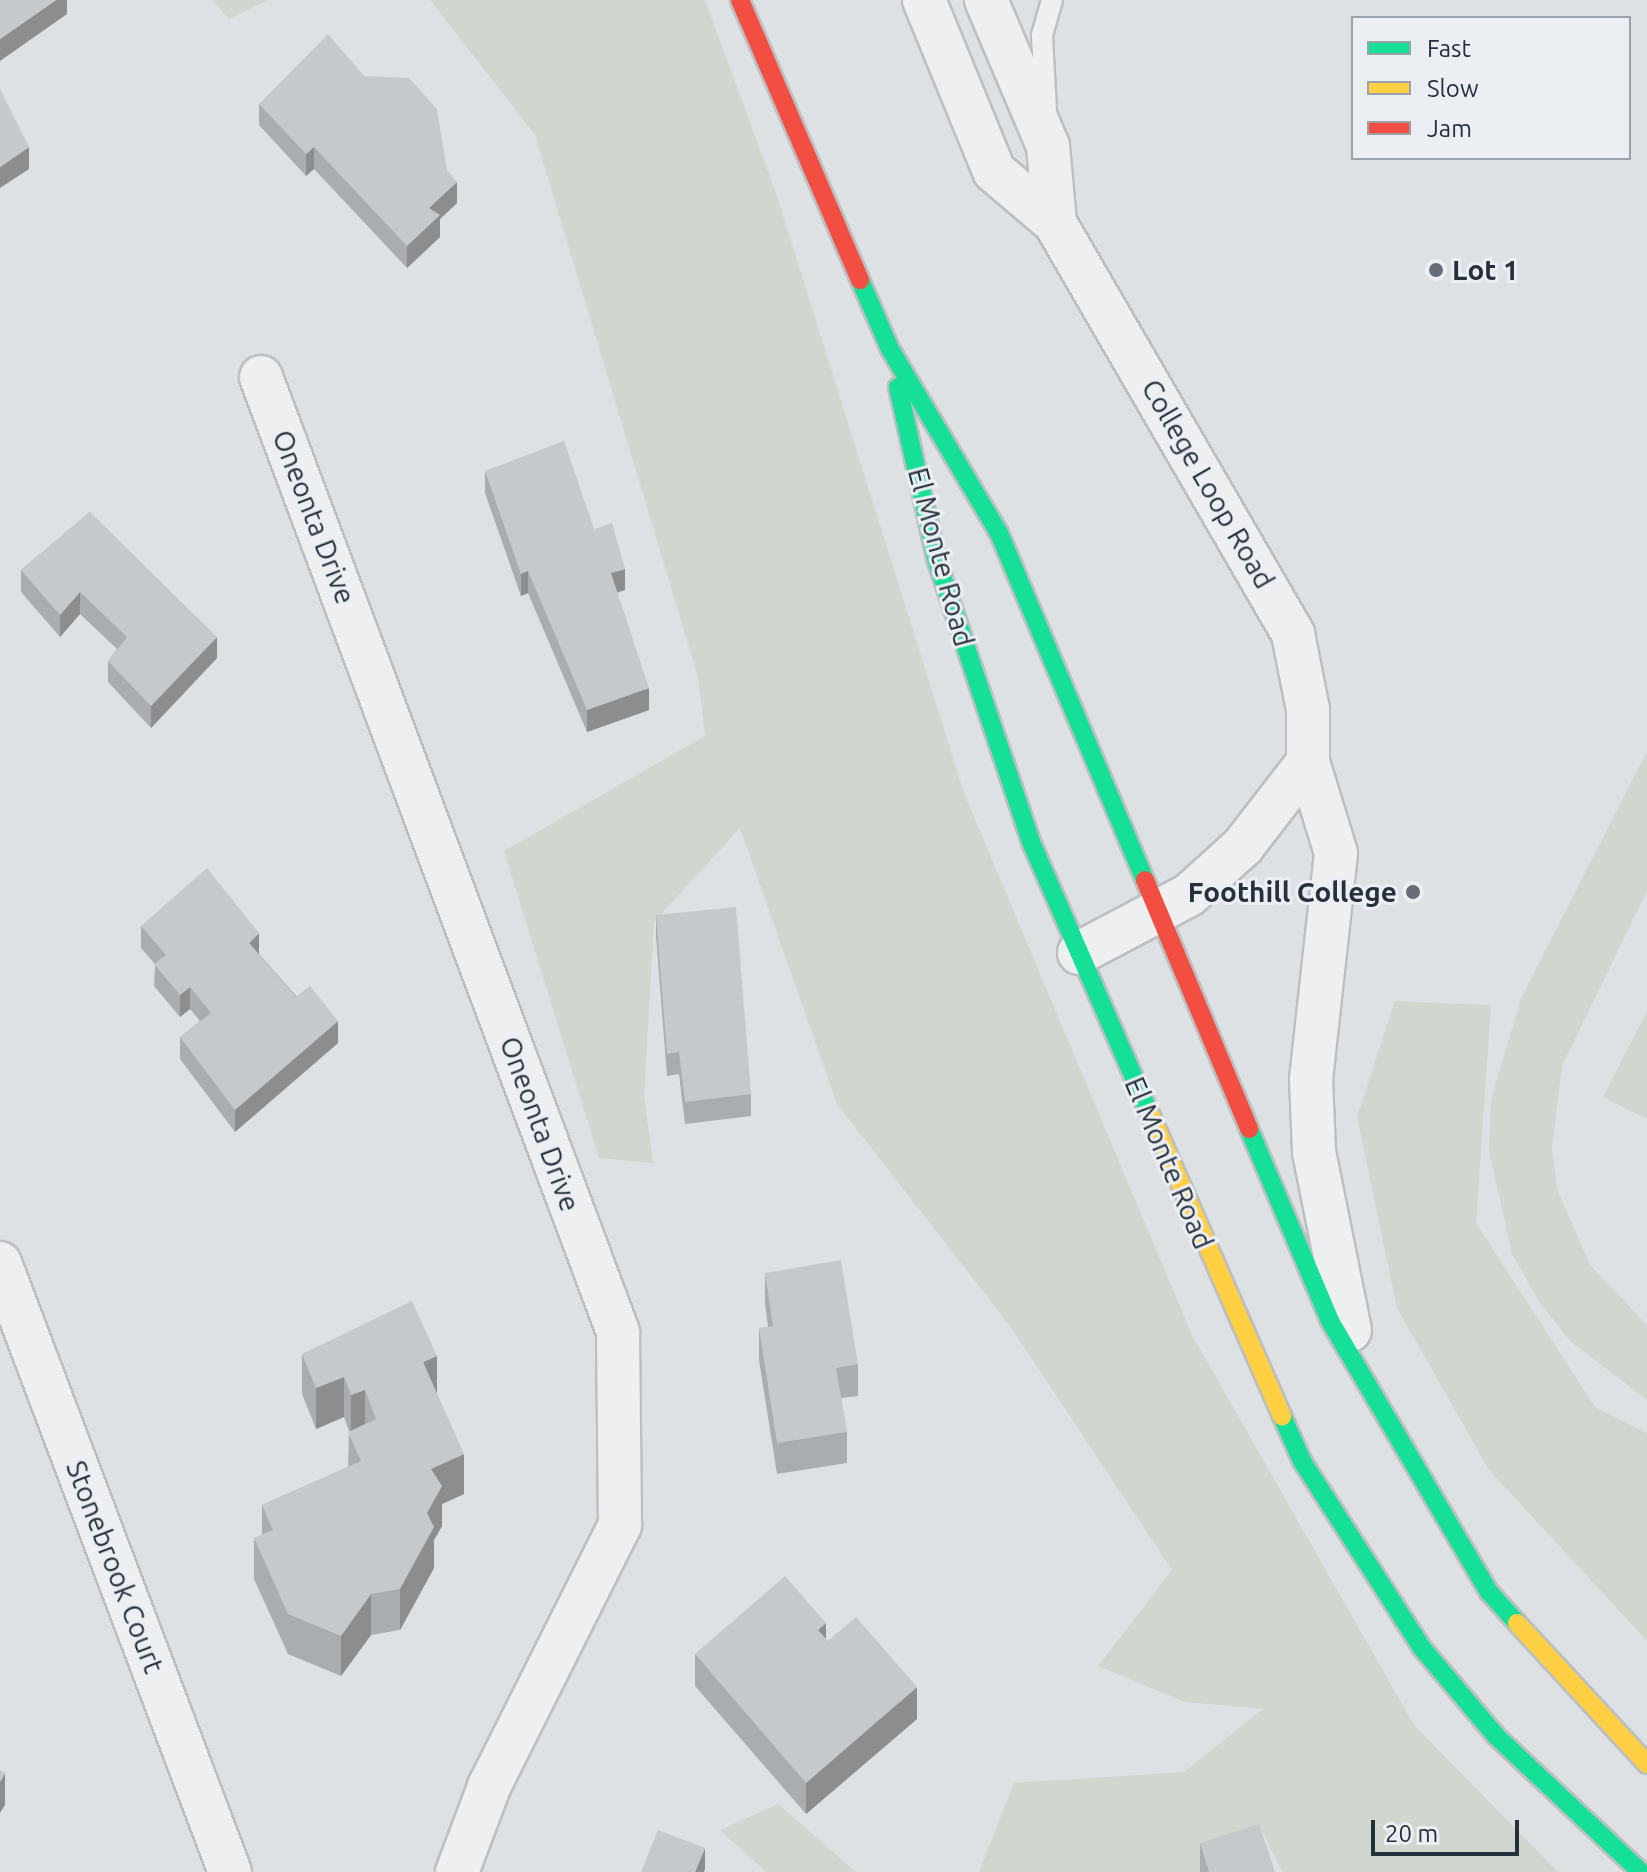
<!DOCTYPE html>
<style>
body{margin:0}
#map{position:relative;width:1647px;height:1872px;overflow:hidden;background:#dee1e4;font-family:Ubuntu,sans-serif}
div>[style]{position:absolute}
.green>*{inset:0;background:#cfd7cf}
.roads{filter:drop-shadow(2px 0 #bcbfc2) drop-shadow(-2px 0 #bcbfc2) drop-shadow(0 2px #bcbfc2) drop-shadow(0 -2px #bcbfc2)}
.lane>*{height:20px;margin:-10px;padding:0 10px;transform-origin:10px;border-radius:10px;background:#edeff0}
.street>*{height:42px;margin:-21px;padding:0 21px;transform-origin:21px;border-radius:21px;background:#edeff0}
.fast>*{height:18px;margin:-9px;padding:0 9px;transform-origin:9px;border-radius:9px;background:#16e098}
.slow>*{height:18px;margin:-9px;padding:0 9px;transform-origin:9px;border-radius:9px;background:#ffcf43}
.jam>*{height:18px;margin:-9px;padding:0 9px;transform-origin:9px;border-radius:9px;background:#f24e42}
.wall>*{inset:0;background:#aaadaf}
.shaded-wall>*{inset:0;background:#8b8d8f}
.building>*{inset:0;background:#c6c9cc}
.dots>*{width:22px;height:22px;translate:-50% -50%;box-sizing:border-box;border:4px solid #ebeff4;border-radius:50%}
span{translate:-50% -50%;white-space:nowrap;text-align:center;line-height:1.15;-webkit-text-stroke:6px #ebeff4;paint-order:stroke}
.poi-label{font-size:28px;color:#262f3b;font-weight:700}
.left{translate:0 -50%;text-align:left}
.right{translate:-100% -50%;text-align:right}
.street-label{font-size:28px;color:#262f3b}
.legend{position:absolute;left:1351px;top:16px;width:280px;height:144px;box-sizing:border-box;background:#ebeff4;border:2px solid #9ca2aa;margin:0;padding:10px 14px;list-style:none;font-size:24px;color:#262f3b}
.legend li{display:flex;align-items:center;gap:16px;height:40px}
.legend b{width:40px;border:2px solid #9ca2aa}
.scale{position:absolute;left:1371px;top:1820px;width:148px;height:36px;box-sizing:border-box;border:4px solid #262f3b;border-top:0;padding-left:10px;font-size:24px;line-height:28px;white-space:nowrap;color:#262f3b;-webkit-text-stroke:6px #ebeff4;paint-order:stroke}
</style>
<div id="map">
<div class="green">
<i style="clip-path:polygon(213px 0,268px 0,229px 19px)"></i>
<i style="clip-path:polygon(430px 0,705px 0,775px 190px,964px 793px,1192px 1335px,1414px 1725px,1558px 1872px,1282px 1872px,1262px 1831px,1213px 1872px,979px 1872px,1014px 1783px,1184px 1772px,1263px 1709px,1185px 1702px,1098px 1666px,1172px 1570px,1010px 1326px,837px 1104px,740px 828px,654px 922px,644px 1096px,653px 1163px,599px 1158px,504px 851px,705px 736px,698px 677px,535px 135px)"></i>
<i style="clip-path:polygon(1647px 751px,1647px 891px,1562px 1066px,1552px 1148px,1557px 1189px,1590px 1265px,1647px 1325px,1647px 1400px,1570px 1341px,1538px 1300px,1512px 1254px,1489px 1151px,1491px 1099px,1521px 999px)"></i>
<i style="clip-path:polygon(1395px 1001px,1491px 1005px,1476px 1223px,1595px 1407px,1647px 1433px,1647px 1641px,1489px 1470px,1397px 1308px,1357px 1117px)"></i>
<i style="clip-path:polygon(1647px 1011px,1647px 1119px,1603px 1097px)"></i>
<i style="clip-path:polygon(778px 1804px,856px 1872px,766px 1872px,720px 1830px)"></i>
</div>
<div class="roads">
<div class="lane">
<i style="left:1046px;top:110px;width:75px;rotate:-93.1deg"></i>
<i style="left:1042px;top:35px;width:36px;rotate:-74deg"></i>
</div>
<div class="street">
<i style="left:924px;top:0;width:185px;rotate:67.7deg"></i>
<i style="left:994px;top:171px;width:80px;rotate:40.4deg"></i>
<i style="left:1055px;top:223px;width:475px;rotate:59.9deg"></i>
<i style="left:1293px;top:634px;width:77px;rotate:78.8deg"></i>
<i style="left:1308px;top:710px;width:52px;rotate:90deg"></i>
<i style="left:1308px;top:762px;width:95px;rotate:72.9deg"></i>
<i style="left:1336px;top:853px;width:227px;rotate:96.3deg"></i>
<i style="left:1311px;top:1079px;width:73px;rotate:87.6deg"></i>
<i style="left:1314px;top:1152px;width:182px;rotate:78.6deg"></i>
<i style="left:986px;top:0;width:159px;rotate:67deg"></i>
<i style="left:1048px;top:146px;width:77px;rotate:84.8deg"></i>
<i style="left:261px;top:377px;width:1020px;rotate:69.5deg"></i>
<i style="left:618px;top:1332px;width:193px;rotate:89.4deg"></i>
<i style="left:620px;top:1525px;width:293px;rotate:116.6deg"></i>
<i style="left:489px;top:1787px;width:91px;rotate:110.6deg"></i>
<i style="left:1079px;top:953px;width:124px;rotate:-27.8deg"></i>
<i style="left:1189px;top:895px;width:73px;rotate:-42.2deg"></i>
<i style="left:1243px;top:846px;width:106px;rotate:-52.3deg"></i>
<i style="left:0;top:1263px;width:651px;rotate:69.31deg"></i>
</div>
<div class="fast">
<i style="left:860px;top:280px;width:75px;rotate:66.5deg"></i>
<i style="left:890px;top:349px;width:214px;rotate:59.4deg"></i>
<i style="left:999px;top:533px;width:376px;rotate:67.2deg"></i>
<i style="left:898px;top:387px;width:178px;rotate:77.4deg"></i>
<i style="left:937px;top:561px;width:296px;rotate:71.5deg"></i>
<i style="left:1031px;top:842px;width:297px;rotate:66.4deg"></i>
<i style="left:1249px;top:1129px;width:208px;rotate:67.1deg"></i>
<i style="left:1330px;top:1321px;width:314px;rotate:59.6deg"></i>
<i style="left:1489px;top:1592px;width:42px;rotate:47.9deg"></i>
<i style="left:1282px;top:1416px;width:49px;rotate:66deg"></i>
<i style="left:1302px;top:1461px;width:222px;rotate:57.3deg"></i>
<i style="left:1422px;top:1648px;width:115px;rotate:49.9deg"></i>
<i style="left:1496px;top:1736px;width:199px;rotate:43.2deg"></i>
</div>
<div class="slow">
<i style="left:1150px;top:1114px;width:330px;rotate:66.4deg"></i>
<i style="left:1517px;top:1623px;width:192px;rotate:47.3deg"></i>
</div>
<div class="jam">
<i style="left:740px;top:0;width:305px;rotate:66.8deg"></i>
<i style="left:1145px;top:880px;width:270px;rotate:67.3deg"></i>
</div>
</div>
<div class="wall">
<i style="clip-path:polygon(259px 104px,447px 170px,457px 203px,440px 219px,440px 237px,407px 268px,314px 169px,306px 176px,259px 125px)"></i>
<i style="clip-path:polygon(485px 471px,594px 529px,625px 590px,617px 593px,649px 710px,587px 732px,528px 593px,521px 596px,485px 493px)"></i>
<i style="clip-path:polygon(90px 512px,217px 658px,151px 728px,108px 682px,108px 661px,117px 649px,80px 614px,60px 637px,21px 592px,21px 570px)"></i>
<i style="clip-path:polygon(656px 915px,751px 1094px,751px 1116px,685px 1124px,679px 1074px,667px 1076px,656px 936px)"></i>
<i style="clip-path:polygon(141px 926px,259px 954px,338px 1043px,235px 1132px,180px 1059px,180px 1037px,200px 1021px,190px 1009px,180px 1017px,154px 986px,155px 964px,141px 948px)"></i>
<i style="clip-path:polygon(765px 1273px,858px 1364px,858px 1396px,841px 1398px,847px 1432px,847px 1463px,777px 1474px,759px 1360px,759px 1328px,768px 1327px,765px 1304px)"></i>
<i style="clip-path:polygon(302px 1354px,437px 1394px,464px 1494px,442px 1504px,442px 1526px,434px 1540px,434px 1568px,400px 1630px,371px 1635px,341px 1676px,288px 1654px,254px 1579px,254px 1538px,262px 1535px,262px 1505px,348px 1467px,349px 1431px,344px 1417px,316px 1429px,302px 1394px)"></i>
<i style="clip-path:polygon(826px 1640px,917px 1719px,806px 1814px,695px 1686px,695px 1654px)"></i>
<i style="clip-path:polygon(1200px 1843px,1275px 1872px,1200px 1872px)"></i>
</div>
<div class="shaded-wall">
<i style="clip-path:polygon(56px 0,67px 0,67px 14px,0 61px,0 39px)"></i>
<i style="clip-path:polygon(29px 147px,29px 169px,0 188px,0 167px)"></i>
<i style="clip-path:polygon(314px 147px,314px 169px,306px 176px,306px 154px)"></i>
<i style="clip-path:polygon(457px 182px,457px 203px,440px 219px,440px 237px,407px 268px,407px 246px,429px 208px)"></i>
<i style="clip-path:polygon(625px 569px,625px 590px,611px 594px,611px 573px)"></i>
<i style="clip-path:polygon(528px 571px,528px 593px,521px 596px,521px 574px)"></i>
<i style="clip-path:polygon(80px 592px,80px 614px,60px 637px,60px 615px)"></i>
<i style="clip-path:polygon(217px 637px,217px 658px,151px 728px,151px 706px)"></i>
<i style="clip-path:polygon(649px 688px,649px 710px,587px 732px,587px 710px)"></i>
<i style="clip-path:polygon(259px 933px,259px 955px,249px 943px)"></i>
<i style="clip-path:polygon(190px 987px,190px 1009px,180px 1017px,180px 995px)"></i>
<i style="clip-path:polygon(338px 1021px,338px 1043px,235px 1132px,235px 1110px)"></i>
<i style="clip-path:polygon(437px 1356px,437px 1396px,423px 1362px)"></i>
<i style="clip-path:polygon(344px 1377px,344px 1417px,316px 1429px,316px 1388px)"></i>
<i style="clip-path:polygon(365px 1390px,365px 1430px,351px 1436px,351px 1395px)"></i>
<i style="clip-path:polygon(464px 1454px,464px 1494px,442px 1504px,442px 1526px,434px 1540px,434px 1568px,400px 1630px,400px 1589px,427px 1513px,431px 1469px)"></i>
<i style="clip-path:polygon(371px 1594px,371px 1635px,341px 1676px,341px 1636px)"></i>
<i style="clip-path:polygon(826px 1623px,826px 1655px,818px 1630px)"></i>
<i style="clip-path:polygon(917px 1687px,917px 1719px,806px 1814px,806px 1783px)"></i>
<i style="clip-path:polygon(5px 1773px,5px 1805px,0 1813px,0 1782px)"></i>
<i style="clip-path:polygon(705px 1848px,705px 1869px,704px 1872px,695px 1872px)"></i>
</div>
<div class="building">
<i style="clip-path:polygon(0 0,56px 0,0 39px)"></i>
<i style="clip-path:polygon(328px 34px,364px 76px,409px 78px,437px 109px,447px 170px,457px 182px,429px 208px,440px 215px,407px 246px,314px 147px,306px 154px,259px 104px)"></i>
<i style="clip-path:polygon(0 89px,29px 147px,0 167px)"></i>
<i style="clip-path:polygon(564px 441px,594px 529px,612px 523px,625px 569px,611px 573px,649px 688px,587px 710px,528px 571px,521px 574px,485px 471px)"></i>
<i style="clip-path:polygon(90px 512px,217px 637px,151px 706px,108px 661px,127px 637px,80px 592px,60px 615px,21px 570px)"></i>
<i style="clip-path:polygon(207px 868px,259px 933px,249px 943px,296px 997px,310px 986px,338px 1021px,235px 1110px,180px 1037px,211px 1013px,190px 987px,180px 995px,154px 964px,166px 955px,141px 926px)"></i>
<i style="clip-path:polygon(736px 907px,751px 1094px,685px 1102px,679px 1052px,667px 1054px,656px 915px)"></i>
<i style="clip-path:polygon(841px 1260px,858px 1364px,836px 1368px,847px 1432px,777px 1443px,759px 1328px,773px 1326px,765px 1273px)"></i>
<i style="clip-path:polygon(412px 1301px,437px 1356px,423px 1362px,464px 1454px,431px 1469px,442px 1486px,427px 1513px,434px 1527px,400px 1589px,371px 1594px,341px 1636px,288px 1614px,254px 1538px,273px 1530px,262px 1505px,361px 1461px,348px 1432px,376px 1419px,365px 1390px,351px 1395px,344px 1377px,316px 1388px,302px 1354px)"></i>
<i style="clip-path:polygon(785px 1576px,826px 1623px,818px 1630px,828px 1641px,856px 1617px,917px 1687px,806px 1783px,695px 1654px)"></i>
<i style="clip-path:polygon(0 1770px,5px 1773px,0 1782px)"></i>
<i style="clip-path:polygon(1259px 1824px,1275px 1872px,1209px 1872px,1200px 1843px)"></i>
<i style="clip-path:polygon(658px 1830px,705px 1848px,695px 1872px,641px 1872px)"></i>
</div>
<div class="dots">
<i style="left:1436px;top:270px;background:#666d76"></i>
<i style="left:1413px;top:892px;background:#666d76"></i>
</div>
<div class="poi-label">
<span class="left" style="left:1452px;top:270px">Lot 1</span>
<span class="right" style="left:1397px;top:892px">Foothill College</span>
</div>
<div class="street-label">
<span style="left:1208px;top:484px;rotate:60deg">College Loop Road</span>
<span style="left:314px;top:517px;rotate:69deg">Oneonta Drive</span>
<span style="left:941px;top:557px;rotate:75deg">El Monte Road</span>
<span style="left:540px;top:1124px;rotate:70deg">Oneonta Drive</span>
<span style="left:1169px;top:1163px;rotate:67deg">El Monte Road</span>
<span style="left:115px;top:1567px;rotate:69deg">Stonebrook Court</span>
</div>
<ul class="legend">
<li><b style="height:10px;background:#16e098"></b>Fast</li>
<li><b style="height:10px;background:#ffcf43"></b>Slow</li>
<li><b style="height:10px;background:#f24e42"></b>Jam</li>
</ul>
<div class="scale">20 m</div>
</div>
